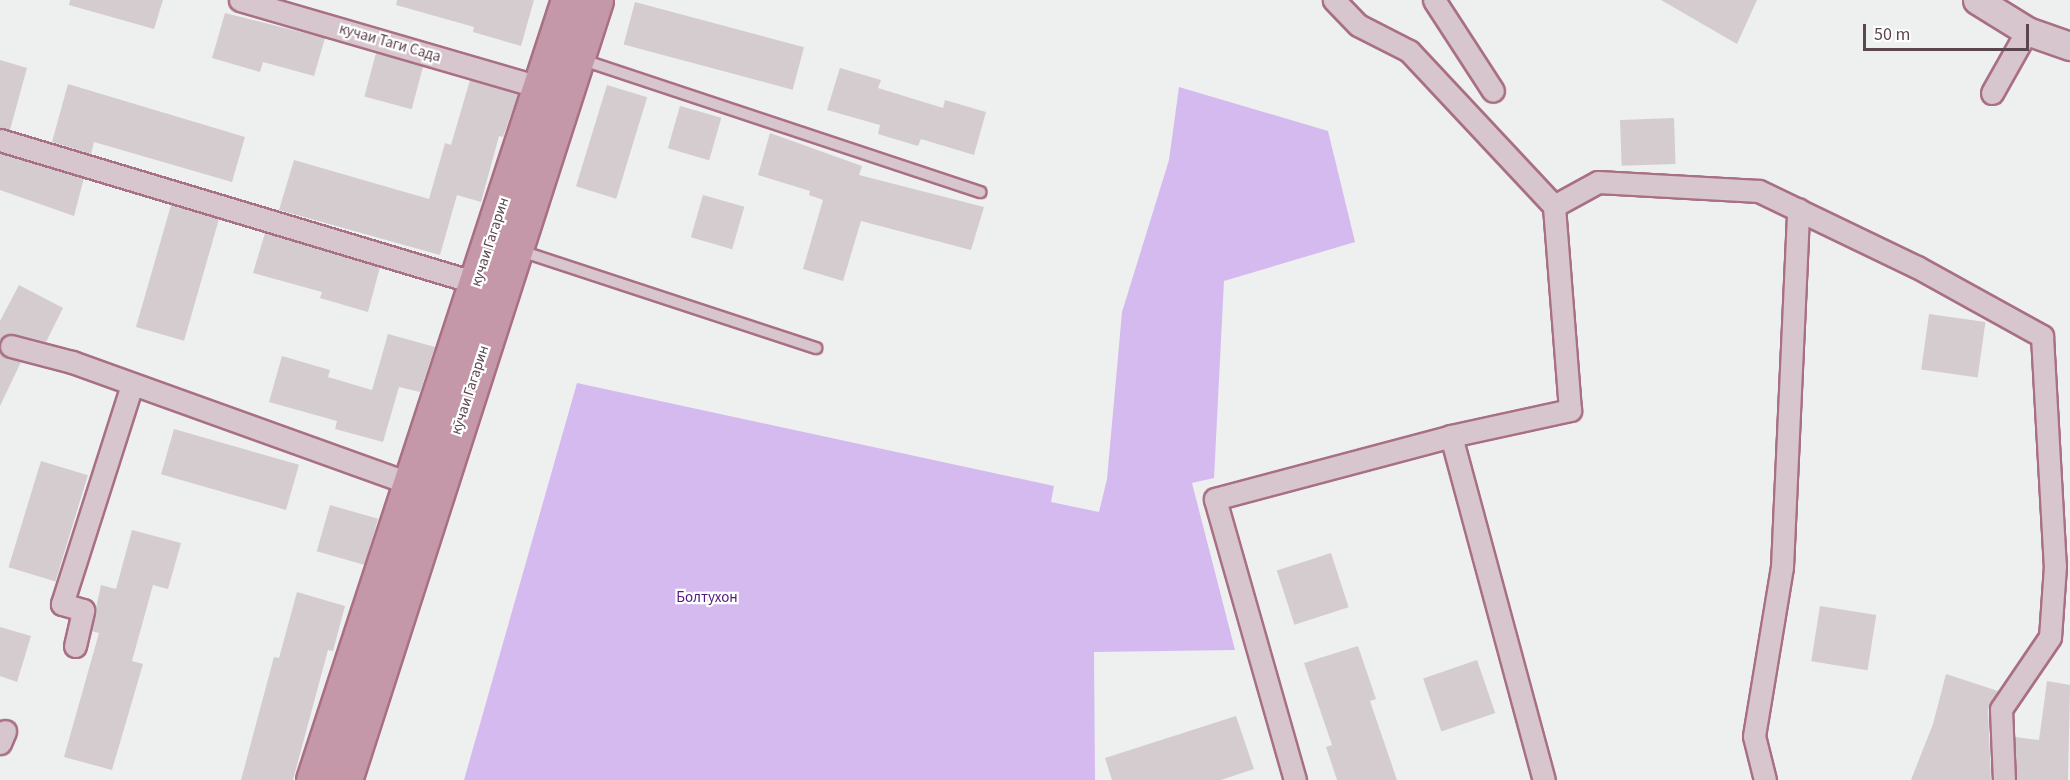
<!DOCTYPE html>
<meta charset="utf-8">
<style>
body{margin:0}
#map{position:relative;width:2070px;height:780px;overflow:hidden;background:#edf0ee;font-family:"Source Sans 3",sans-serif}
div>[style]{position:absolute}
.green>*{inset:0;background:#d5baef}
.building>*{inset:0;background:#d5cccf;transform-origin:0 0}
.roads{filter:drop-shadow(2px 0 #a96f84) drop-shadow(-2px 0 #a96f84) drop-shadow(0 2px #a96f84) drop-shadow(0 -2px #a96f84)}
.service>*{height:10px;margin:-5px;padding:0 5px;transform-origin:5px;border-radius:5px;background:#d8c6ce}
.minor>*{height:21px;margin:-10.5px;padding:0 10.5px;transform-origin:10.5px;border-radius:10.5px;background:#d8c6ce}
.tertiary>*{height:27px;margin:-13.5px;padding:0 13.5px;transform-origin:13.5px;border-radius:13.5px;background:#d8c6ce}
.trunk>*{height:33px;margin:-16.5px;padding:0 16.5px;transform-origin:16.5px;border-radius:16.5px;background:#c598a9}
span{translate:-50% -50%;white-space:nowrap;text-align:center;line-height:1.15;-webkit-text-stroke:4.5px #fff;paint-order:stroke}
.street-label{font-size:15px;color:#5b454e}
.park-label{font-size:15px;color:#55167d}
.scale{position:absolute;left:1863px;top:24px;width:166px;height:27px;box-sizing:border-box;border:3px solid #5b454e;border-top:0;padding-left:8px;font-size:18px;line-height:21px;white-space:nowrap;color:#5b454e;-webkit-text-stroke:4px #fff;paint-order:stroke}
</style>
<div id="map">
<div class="green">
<i style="clip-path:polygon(1179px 87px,1328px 131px,1355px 242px,1224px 281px,1214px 478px,1192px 483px,1235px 650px,1094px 652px,1095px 780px,464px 780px,577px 383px,1054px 486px,1051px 502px,1099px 512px,1107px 479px,1122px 312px,1169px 160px)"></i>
</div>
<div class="building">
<i style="clip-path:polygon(70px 0,163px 0,154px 29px,69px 5px)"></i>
<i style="clip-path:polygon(397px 0,534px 0,521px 46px,473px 32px,474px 27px,396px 5px)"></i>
<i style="clip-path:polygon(1661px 0,1757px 0,1737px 44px)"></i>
<i style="left:635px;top:2px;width:175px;height:44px;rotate:15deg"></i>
<i style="clip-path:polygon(225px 13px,325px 38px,314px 76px,263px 62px,260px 72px,212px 58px)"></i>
<i style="left:376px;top:53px;width:49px;height:45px;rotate:15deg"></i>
<i style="clip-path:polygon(0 60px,27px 68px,10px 130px,0 128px)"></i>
<i style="clip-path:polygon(840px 68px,881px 80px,878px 88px,943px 108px,945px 100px,986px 112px,974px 155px,921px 139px,918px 146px,878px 134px,880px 125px,827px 110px)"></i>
<i style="clip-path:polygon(470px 80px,518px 94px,503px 137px,499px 136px,481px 202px,457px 195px,440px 255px,279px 210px,294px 160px,429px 199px,445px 143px,451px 145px)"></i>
<i style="clip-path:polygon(68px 84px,245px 137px,232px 182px,94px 142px,91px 154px,52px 142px)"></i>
<i style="left:607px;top:85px;width:42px;height:106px;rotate:17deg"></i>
<i style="left:680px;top:106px;width:43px;height:44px;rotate:16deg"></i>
<i style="left:1674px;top:118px;width:46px;height:54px;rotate:88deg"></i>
<i style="clip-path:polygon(770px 133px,862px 166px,859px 175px,984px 207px,971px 250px,861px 221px,843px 281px,803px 269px,823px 200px,809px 195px,810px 191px,758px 175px)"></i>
<i style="clip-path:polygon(0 153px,84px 178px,74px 216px,0 190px)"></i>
<i style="left:703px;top:195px;width:43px;height:44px;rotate:16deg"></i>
<i style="left:171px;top:205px;width:50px;height:127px;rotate:16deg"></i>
<i style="clip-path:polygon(265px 233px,380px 267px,368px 312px,320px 298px,322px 292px,253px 273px)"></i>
<i style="clip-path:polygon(19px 285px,63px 308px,46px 342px,14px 334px,0 340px,0 321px)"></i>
<i style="left:1929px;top:314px;width:57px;height:56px;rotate:8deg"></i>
<i style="clip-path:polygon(388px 334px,435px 347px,420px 392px,399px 387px,383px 442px,335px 429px,337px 421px,269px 402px,282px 356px,330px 370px,328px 377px,372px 390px)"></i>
<i style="clip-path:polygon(0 352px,21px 362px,0 406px)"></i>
<i style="left:174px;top:429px;width:130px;height:47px;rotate:16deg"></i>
<i style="left:41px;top:461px;width:49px;height:111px;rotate:17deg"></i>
<i style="left:330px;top:505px;width:50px;height:48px;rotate:16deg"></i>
<i style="clip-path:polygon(132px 530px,181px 543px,168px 589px,153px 585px,132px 661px,143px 664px,112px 770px,64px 757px,99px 633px,91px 631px,101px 585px,116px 589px)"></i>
<i style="left:1331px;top:553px;width:57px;height:57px;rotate:72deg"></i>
<i style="clip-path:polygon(297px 592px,345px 606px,333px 651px,328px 650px,293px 780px,241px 780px,274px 657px,279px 658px)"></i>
<i style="left:1820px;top:606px;width:57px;height:56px;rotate:9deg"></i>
<i style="clip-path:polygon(0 627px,31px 636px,17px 682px,0 676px)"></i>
<i style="clip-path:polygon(1358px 646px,1376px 699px,1370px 701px,1397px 780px,1337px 780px,1326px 747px,1332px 745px,1304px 663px)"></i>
<i style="left:1477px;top:660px;width:56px;height:57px;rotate:71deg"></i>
<i style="clip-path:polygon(1946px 674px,1998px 691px,1988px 710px,1991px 780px,1911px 780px,1933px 724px)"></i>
<i style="clip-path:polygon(2047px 681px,2070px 685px,2068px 780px,2017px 780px,2015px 737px,2039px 740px)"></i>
<i style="clip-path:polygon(1236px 716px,1254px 769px,1221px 780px,1112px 780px,1105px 758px)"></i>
</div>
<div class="roads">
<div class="service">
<i style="left:580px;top:59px;width:422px;rotate:18.4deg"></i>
<i style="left:518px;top:250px;width:314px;rotate:18.2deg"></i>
</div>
<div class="minor">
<i style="left:240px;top:0;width:312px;rotate:16.2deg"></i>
<i style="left:1434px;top:0;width:108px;rotate:57deg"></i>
<i style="left:1992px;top:93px;width:71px;rotate:-60.6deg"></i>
<i style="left:0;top:140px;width:498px;rotate:16.7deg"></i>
<i style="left:1554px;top:206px;width:50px;rotate:-28.6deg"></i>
<i style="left:1598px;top:182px;width:161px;rotate:3.2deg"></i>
<i style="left:1759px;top:191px;width:175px;rotate:25.7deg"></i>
<i style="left:1917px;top:267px;width:143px;rotate:28.9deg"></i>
<i style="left:2042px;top:336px;width:230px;rotate:86.8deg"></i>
<i style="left:2055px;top:566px;width:71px;rotate:94deg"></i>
<i style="left:2050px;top:637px;width:87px;rotate:124.2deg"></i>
<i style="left:2001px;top:709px;width:71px;rotate:87.6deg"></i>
<i style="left:11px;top:346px;width:63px;rotate:14.7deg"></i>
<i style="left:72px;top:362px;width:357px;rotate:19.8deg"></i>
<i style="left:1451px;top:436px;width:356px;rotate:74.9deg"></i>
<i style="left:75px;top:646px;width:37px;rotate:-77deg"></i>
<i style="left:83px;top:610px;width:22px;rotate:-164deg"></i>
<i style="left:62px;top:604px;width:231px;rotate:-72.3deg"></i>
<i style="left:0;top:743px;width:13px;rotate:-67deg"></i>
<i style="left:1295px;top:780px;width:292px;rotate:-105.9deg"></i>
<i style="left:1215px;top:499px;width:244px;rotate:-14.9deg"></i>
<i style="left:1451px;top:436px;width:122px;rotate:-12.3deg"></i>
<i style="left:1570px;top:410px;width:205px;rotate:-94.5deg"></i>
<i style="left:1554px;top:206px;width:212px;rotate:-133.1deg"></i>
<i style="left:1409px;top:51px;width:57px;rotate:-153deg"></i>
<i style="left:1358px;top:25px;width:35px;rotate:-134deg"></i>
<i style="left:1765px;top:780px;width:45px;rotate:-104deg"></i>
<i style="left:1754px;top:736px;width:171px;rotate:-80.6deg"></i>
<i style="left:1782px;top:567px;width:358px;rotate:-87.4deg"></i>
</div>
<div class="tertiary">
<i style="left:1977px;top:0;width:59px;rotate:31.8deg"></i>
<i style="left:2027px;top:31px;width:46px;rotate:19.2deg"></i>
</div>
<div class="trunk">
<i style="left:313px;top:780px;width:821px;rotate:-71.9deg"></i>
<i style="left:345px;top:780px;width:819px;rotate:-72.16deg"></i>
</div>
</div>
<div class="street-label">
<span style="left:390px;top:43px;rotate:16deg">кучаи Таги Сада</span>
<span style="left:490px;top:242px;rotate:-72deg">кучаи Гагарин</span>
<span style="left:470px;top:390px;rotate:-72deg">кӯчаи Гагарин</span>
</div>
<div class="park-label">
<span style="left:707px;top:598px">Болтухон</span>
</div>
<div class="scale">50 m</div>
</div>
